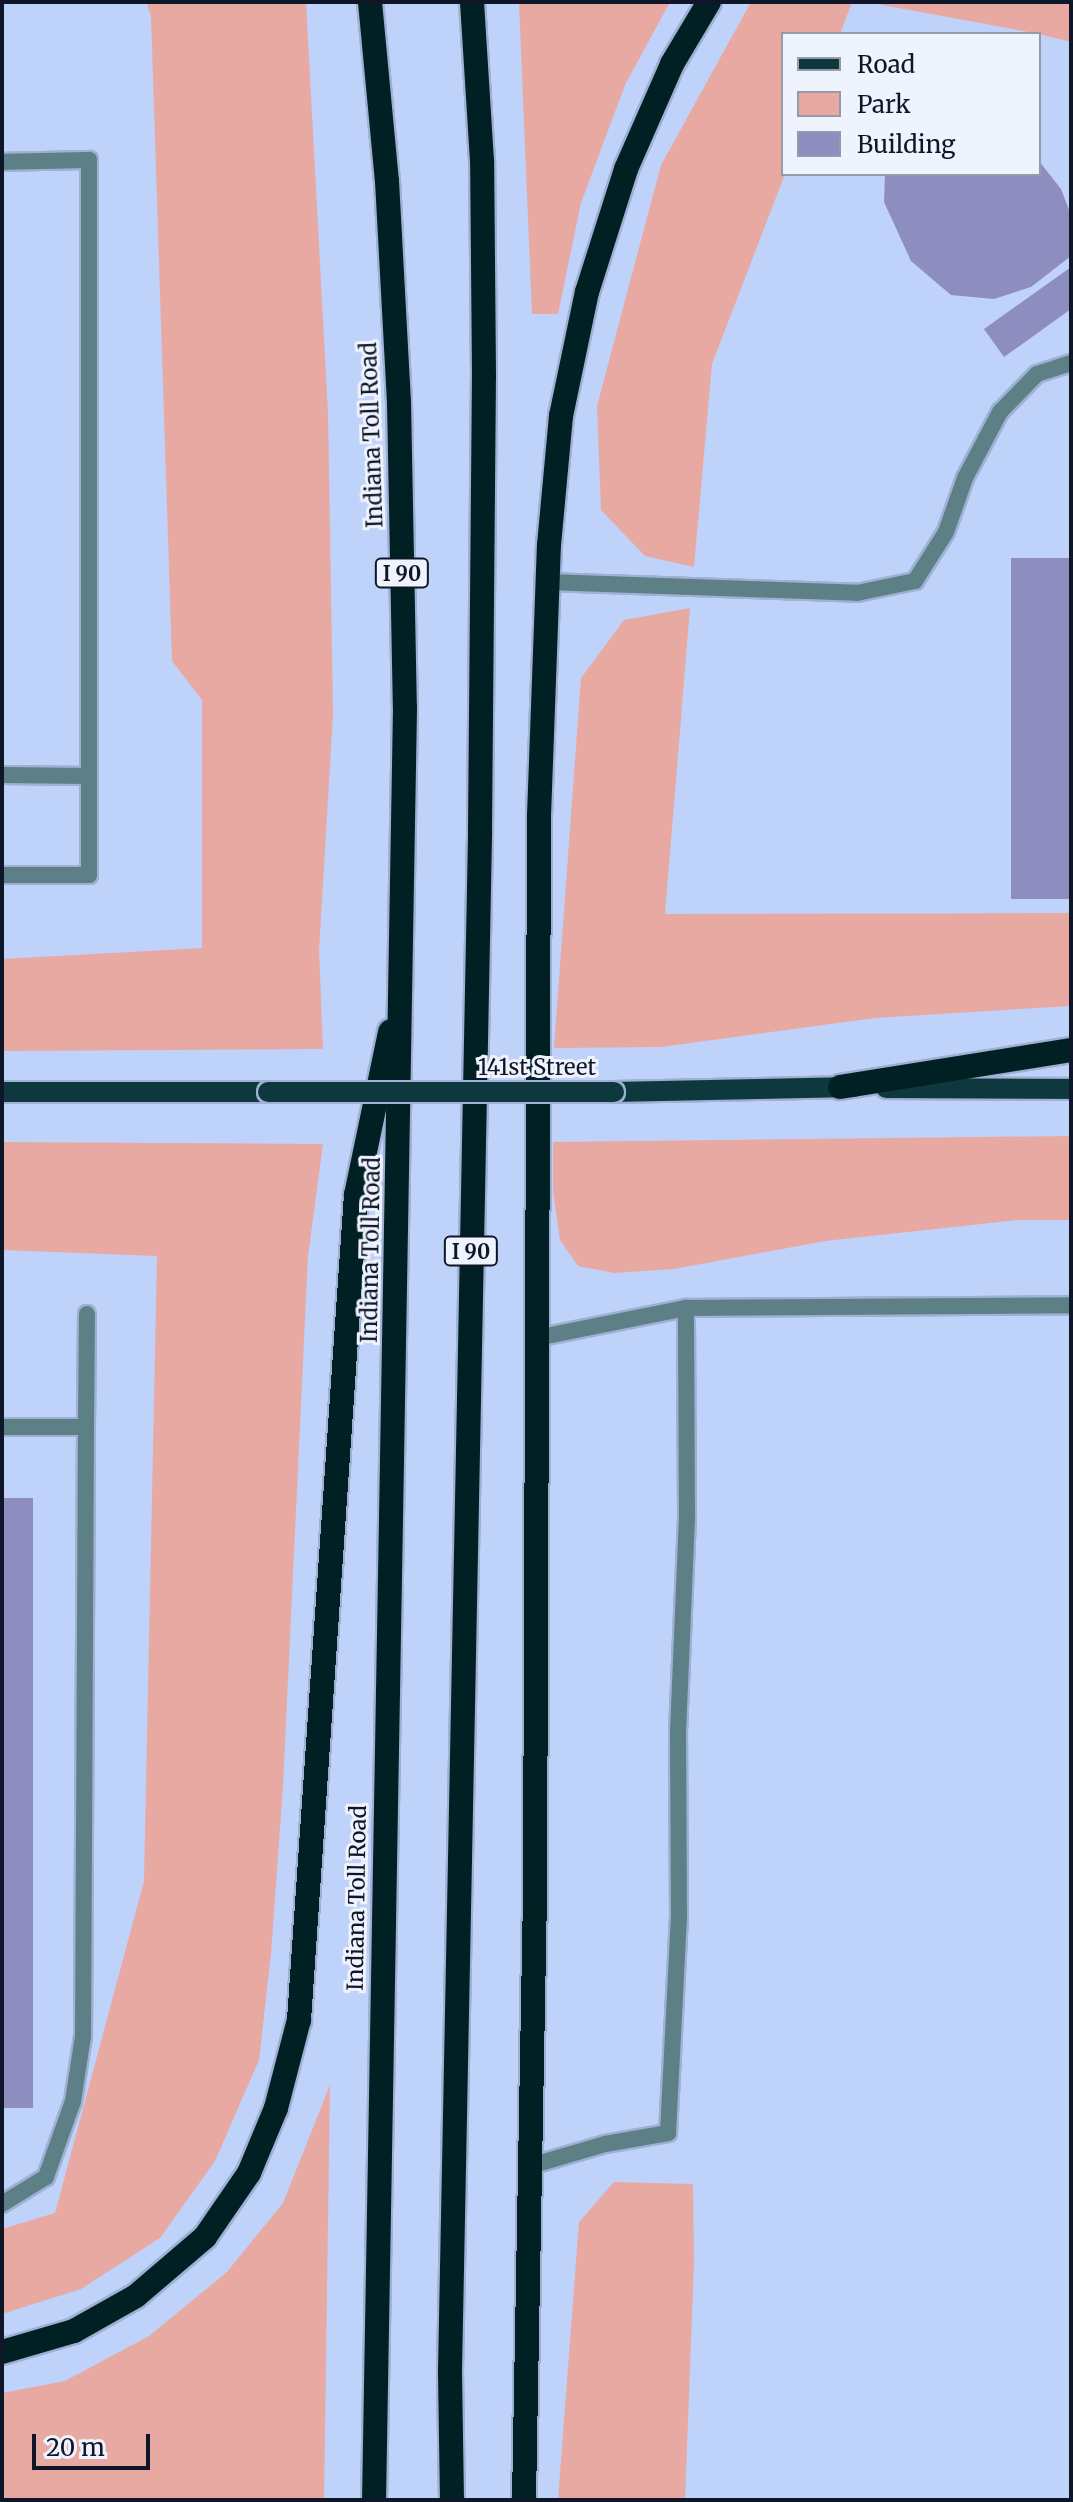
<!DOCTYPE html>
<style>
body{margin:0}
#map{position:relative;width:1073px;height:2502px;overflow:hidden;background:#bfd2fa;font-family:Merriweather,serif}
div>[style]{position:absolute}
.green>*{inset:0;background:#e8a9a3}
.building>*{inset:0;background:#8e8dc0;transform-origin:0 0}
.roads{filter:drop-shadow(2px 0 #9fb0d4) drop-shadow(-2px 0 #9fb0d4) drop-shadow(0 2px #9fb0d4) drop-shadow(0 -2px #9fb0d4)}
.service>*{height:16px;margin:-8px;padding:0 8px;transform-origin:8px;border-radius:8px;background:#5c8085}
.primary>*{height:20px;margin:-10px;padding:0 10px;transform-origin:10px;border-radius:10px;background:#0d393e}
.motorway>*{height:24px;margin:-12px;padding:0 12px;transform-origin:12px;border-radius:12px;background:#012023}
.bridges{filter:drop-shadow(2px 0 #9fb0d4) drop-shadow(-2px 0 #9fb0d4) drop-shadow(0 2px #9fb0d4) drop-shadow(0 -2px #9fb0d4)}
.primary-bridge>*{height:20px;margin:-10px;padding:0 10px;transform-origin:10px;border-radius:10px;background:#0d393e}
span{translate:-50% -50%;white-space:nowrap;text-align:center;line-height:1.15;-webkit-text-stroke:6px #eef3fd;paint-order:stroke}
.shield-label span{padding:2px 6px;background:#eef3fd;border:2px solid;border-radius:6px;-webkit-text-stroke-width:0}
.shield-label{font-size:20px;color:#0f1628;font-weight:700}
.street-label{font-size:22px;color:#0f1628}
.frame{position:absolute;inset:0;border:4px solid #0f1628;pointer-events:none}
.legend{position:absolute;left:781px;top:32px;width:260px;height:144px;box-sizing:border-box;background:#eef3fd;border:2px solid #959ba8;margin:0;padding:10px 14px;list-style:none;font-size:24px;color:#0f1628}
.legend li{display:flex;align-items:center;gap:16px;height:40px}
.legend b{width:40px;border:2px solid #959ba8}
.scale{position:absolute;left:32px;top:2434px;width:118px;height:36px;box-sizing:border-box;border:4px solid #0f1628;border-top:0;padding-left:10px;font-size:24px;line-height:28px;white-space:nowrap;color:#0f1628;-webkit-text-stroke:6px #eef3fd;paint-order:stroke}
</style>
<div id="map">
<div class="green">
<i style="clip-path:polygon(146px 2px,306px 2px,328px 413px,333px 714px,319px 951px,323px 1049px,2px 1051px,2px 959px,202px 948px,202px 700px,172px 661px,151px 16px)"></i>
<i style="clip-path:polygon(519px 2px,670px 2px,625px 85px,581px 203px,558px 314px,532px 314px)"></i>
<i style="clip-path:polygon(751px 2px,852px 2px,840px 34px,783px 34px,785px 174px,712px 364px,694px 567px,645px 556px,601px 510px,597px 406px,661px 165px)"></i>
<i style="clip-path:polygon(866px 2px,1071px 2px,1071px 42px,1039px 34px)"></i>
<i style="clip-path:polygon(690px 608px,665px 914px,1071px 913px,1071px 1006px,875px 1018px,661px 1047px,554px 1048px,581px 678px,624px 620px)"></i>
<i style="clip-path:polygon(1071px 1136px,1071px 1220px,1019px 1220px,825px 1241px,674px 1269px,614px 1273px,578px 1266px,560px 1240px,553px 1192px,553px 1142px)"></i>
<i style="clip-path:polygon(2px 1142px,323px 1144px,308px 1256px,283px 1786px,271px 1954px,259px 2060px,215px 2161px,160px 2238px,81px 2289px,2px 2314px,2px 2229px,55px 2213px,144px 1881px,157px 1256px,2px 1250px)"></i>
<i style="clip-path:polygon(330px 2085px,324px 2500px,2px 2500px,2px 2393px,65px 2381px,149px 2336px,227px 2272px,283px 2203px)"></i>
<i style="clip-path:polygon(614px 2182px,693px 2184px,694px 2262px,685px 2500px,558px 2500px,579px 2222px)"></i>
</div>
<div class="building">
<i style="clip-path:polygon(1039px 161px,1061px 189px,1071px 215px,1071px 256px,1031px 287px,994px 299px,951px 295px,911px 261px,884px 202px,885px 174px,1039px 174px)"></i>
<i style="clip-path:polygon(1071px 267px,1071px 309px,1004px 357px,984px 329px)"></i>
<i style="left:1011px;top:558px;width:59px;height:341px"></i>
<i style="left:2px;top:1498px;width:31px;height:610px"></i>
</div>
<div class="roads">
<div class="service">
<i style="left:2px;top:162px;width:87px;rotate:-1.3deg"></i>
<i style="left:89px;top:160px;width:715px;rotate:90deg"></i>
<i style="left:89px;top:875px;width:87px;rotate:180deg"></i>
<i style="left:548px;top:582px;width:309px;rotate:2deg"></i>
<i style="left:857px;top:593px;width:59px;rotate:-11.7deg"></i>
<i style="left:915px;top:581px;width:58px;rotate:-57.7deg"></i>
<i style="left:946px;top:532px;width:57px;rotate:-70.6deg"></i>
<i style="left:965px;top:478px;width:75px;rotate:-62.1deg"></i>
<i style="left:1000px;top:412px;width:53px;rotate:-45.8deg"></i>
<i style="left:1037px;top:374px;width:36px;rotate:-18deg"></i>
<i style="left:2px;top:775px;width:86px;rotate:0.7deg"></i>
<i style="left:536px;top:1338px;width:153px;rotate:-11.3deg"></i>
<i style="left:686px;top:1308px;width:385px;rotate:-0.4deg"></i>
<i style="left:2px;top:1427px;width:84px"></i>
<i style="left:86px;top:1427px;width:609px;rotate:90.28deg"></i>
<i style="left:83px;top:2036px;width:66px;rotate:98.7deg"></i>
<i style="left:73px;top:2101px;width:81px;rotate:109.6deg"></i>
<i style="left:46px;top:2177px;width:52px;rotate:148.5deg"></i>
<i style="left:86px;top:1427px;width:113px;rotate:-89.5deg"></i>
<i style="left:530px;top:2166px;width:78px;rotate:-16.3deg"></i>
<i style="left:605px;top:2144px;width:64px;rotate:-9.9deg"></i>
<i style="left:668px;top:2133px;width:214px;rotate:-87.1deg"></i>
<i style="left:679px;top:1919px;width:187px;rotate:-90.3deg"></i>
<i style="left:678px;top:1732px;width:219px;rotate:-87.6deg"></i>
<i style="left:687px;top:1513px;width:205px;rotate:-90.3deg"></i>
</div>
<div class="primary">
<i style="left:886px;top:1088px;width:185px;rotate:0.3deg"></i>
<i style="left:2px;top:1092px;width:266px"></i>
<i style="left:614px;top:1092px;width:240px;rotate:-1.2deg"></i>
</div>
<div class="motorway">
<i style="left:370px;top:2px;width:180px;rotate:84.6deg"></i>
<i style="left:387px;top:181px;width:221px;rotate:86.9deg"></i>
<i style="left:399px;top:402px;width:306px;rotate:88.9deg"></i>
<i style="left:405px;top:708px;width:1792px;rotate:90.99deg"></i>
<i style="left:840px;top:1087px;width:234px;rotate:-9.1deg"></i>
<i style="left:2px;top:2352px;width:75px;rotate:-16.3deg"></i>
<i style="left:74px;top:2331px;width:71px;rotate:-29.4deg"></i>
<i style="left:136px;top:2296px;width:91px;rotate:-40.5deg"></i>
<i style="left:205px;top:2237px;width:78px;rotate:-55.5deg"></i>
<i style="left:249px;top:2173px;width:70px;rotate:-67.4deg"></i>
<i style="left:276px;top:2108px;width:91px;rotate:-75.4deg"></i>
<i style="left:299px;top:2020px;width:827px;rotate:-86.05deg"></i>
<i style="left:356px;top:1195px;width:167px;rotate:-78.2deg"></i>
<i style="left:452px;top:2500px;width:129px;rotate:-90.9deg"></i>
<i style="left:450px;top:2371px;width:1540px;rotate:-88.88deg"></i>
<i style="left:480px;top:831px;width:455px;rotate:-89.5deg"></i>
<i style="left:484px;top:376px;width:215px;rotate:-90.5deg"></i>
<i style="left:482px;top:161px;width:159px;rotate:-93.6deg"></i>
<i style="left:524px;top:2500px;width:604px;rotate:-88.96deg"></i>
<i style="left:535px;top:1896px;width:1080px;rotate:-89.79deg"></i>
<i style="left:539px;top:816px;width:271px;rotate:-87.9deg"></i>
<i style="left:549px;top:545px;width:130px;rotate:-84.7deg"></i>
<i style="left:561px;top:416px;width:127px;rotate:-78.2deg"></i>
<i style="left:587px;top:292px;width:129px;rotate:-72.4deg"></i>
<i style="left:626px;top:169px;width:115px;rotate:-66.3deg"></i>
<i style="left:672px;top:64px;width:72px;rotate:-59.2deg"></i>
</div>
</div>
<div class="bridges">
<div class="primary-bridge">
<i style="left:268px;top:1092px;width:346px"></i>
</div>
</div>
<div class="shield-label">
<span style="left:402px;top:573px">I 90</span>
<span style="left:471px;top:1251px">I 90</span>
</div>
<div class="street-label">
<span style="left:372px;top:435px;rotate:-92deg">Indiana Toll Road</span>
<span style="left:537px;top:1068px">141st Street</span>
<span style="left:371px;top:1250px;rotate:-89deg">Indiana Toll Road</span>
<span style="left:357px;top:1898px;rotate:-89deg">Indiana Toll Road</span>
</div>
<div class="frame"></div>
<ul class="legend">
<li><b style="height:10px;background:#0d393e"></b>Road</li>
<li><b style="height:22px;background:#e8a9a3"></b>Park</li>
<li><b style="height:22px;background:#8e8dc0"></b>Building</li>
</ul>
<div class="scale">20 m</div>
</div>
